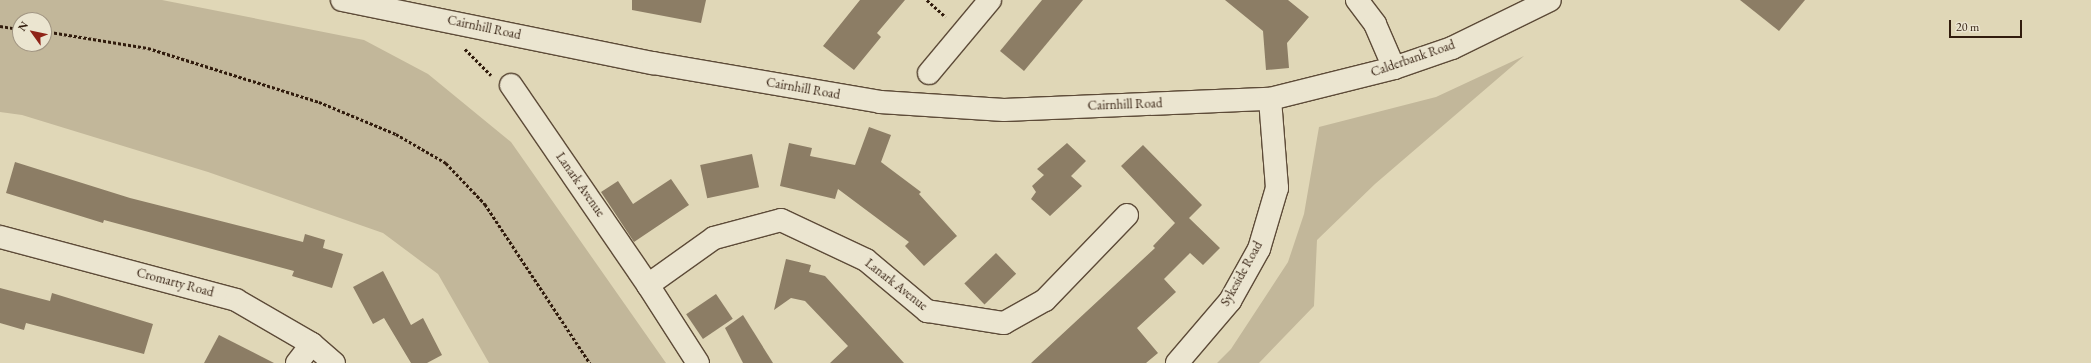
<!DOCTYPE html>
<style>
body{margin:0}
#map{position:relative;width:2091px;height:363px;overflow:hidden;background:#e0d7b7;font-family:"EB Garamond",serif}
div>[style]{position:absolute}
.green>*{inset:0;background:#c2b79a}
.building>*{inset:0;background:#8c7d65;transform-origin:0 0}
.path>*{height:2.5px;margin-top:-1.25px;transform-origin:0;background:repeating-linear-gradient(90deg,#311c0d 0 3px,transparent 0 5px)}
.roads{filter:drop-shadow(1px 0 #5d4b38) drop-shadow(-1px 0 #5d4b38) drop-shadow(0 1px #5d4b38) drop-shadow(0 -1px #5d4b38)}
.street>*{height:22px;margin:-11px;padding:0 11px;transform-origin:11px;border-radius:11px;background:#ebe5d0}
.secondary>*{height:22px;margin:-11px;padding:0 11px;transform-origin:11px;border-radius:11px;background:#ebe5d0}
span{translate:-50% -50%;white-space:nowrap;text-align:center;line-height:1.15;-webkit-text-stroke:3.5px #ebe5d0;paint-order:stroke}
.street-label{font-size:13px;color:#311c0d}
.north{position:absolute;left:12px;top:12px;width:40px;height:40px;box-sizing:border-box;background:#ebe5d0;border:1px solid #a19582;border-radius:50%;rotate:303deg;font-size:11px;font-weight:700;line-height:16px;text-align:center;color:#311c0d}
.north::after{content:'';display:block;margin:auto;width:14px;height:18px;background:#8f2418;clip-path:polygon(50% 0,100% 100%,50% 72%,0 100%)}
.scale{position:absolute;left:1949px;top:20px;width:73px;height:18px;box-sizing:border-box;border:2px solid #311c0d;border-top:0;padding-left:5px;font-size:12px;line-height:14px;white-space:nowrap;color:#311c0d;-webkit-text-stroke:3px #ebe5d0;paint-order:stroke}
</style>
<div id="map">
<div class="green">
<i style="clip-path:polygon(evenodd,0 0,162px 0,364px 40px,428px 74px,511px 142px,666px 363px,489px 363px,438px 274px,383px 233px,208px 172px,22px 115px,0 112px,0 0,20px 20px,44px 20px,44px 44px,20px 44px,20px 20px)"></i>
<i style="clip-path:polygon(1524px 56px,1375px 184px,1317px 240px,1314px 306px,1259px 363px,1217px 363px,1231px 349px,1288px 262px,1304px 214px,1319px 127px,1436px 97px)"></i>
</div>
<div class="building">
<i style="clip-path:polygon(632px 0,706px 0,701px 23px,632px 10px)"></i>
<i style="clip-path:polygon(860px 0,905px 0,877px 33px,881px 37px,854px 70px,823px 46px)"></i>
<i style="clip-path:polygon(1042px 0,1083px 0,1024px 71px,1000px 51px)"></i>
<i style="clip-path:polygon(1225px 0,1288px 0,1309px 17px,1287px 43px,1289px 68px,1266px 70px,1263px 31px)"></i>
<i style="clip-path:polygon(1740px 0,1805px 0,1779px 31px)"></i>
<i style="clip-path:polygon(869px 127px,891px 135px,881px 162px,921px 192px,919px 194px,957px 236px,924px 266px,905px 246px,909px 242px,838px 189px,835px 199px,780px 186px,789px 143px,812px 148px,810px 156px,855px 165px)"></i>
<i style="clip-path:polygon(1067px 143px,1086px 161px,1071px 176px,1082px 186px,1050px 216px,1031px 199px,1036px 192px,1032px 186px,1044px 175px,1037px 169px)"></i>
<i style="clip-path:polygon(1143px 145px,1202px 205px,1189px 218px,1220px 248px,1203px 265px,1190px 253px,1164px 279px,1176px 292px,1137px 328px,1158px 353px,1146px 363px,1031px 363px,1155px 248px,1153px 246px,1175px 223px,1121px 166px)"></i>
<i style="left:752px;top:154px;width:34px;height:53px;rotate:78deg"></i>
<i style="clip-path:polygon(15px 162px,130px 198px,303px 242px,305px 234px,325px 240px,323px 248px,343px 254px,332px 288px,292px 276px,294px 271px,104px 220px,103px 223px,6px 193px)"></i>
<i style="clip-path:polygon(671px 179px,689px 205px,634px 242px,601px 192px,618px 181px,633px 204px)"></i>
<i style="left:996px;top:253px;width:29px;height:44px;rotate:46deg"></i>
<i style="clip-path:polygon(786px 259px,811px 265px,809px 272px,825px 276px,904px 363px,830px 363px,848px 346px,805px 301px,791px 298px,774px 310px)"></i>
<i style="clip-path:polygon(383px 271px,411px 325px,423px 318px,442px 355px,427px 363px,411px 363px,384px 318px,373px 324px,353px 287px)"></i>
<i style="clip-path:polygon(0 288px,50px 301px,52px 293px,153px 324px,144px 354px,26px 323px,24px 330px,0 323px)"></i>
<i style="left:716px;top:294px;width:30px;height:36px;rotate:56deg"></i>
<i style="clip-path:polygon(743px 315px,773px 363px,743px 363px,725px 328px)"></i>
<i style="clip-path:polygon(219px 335px,274px 363px,204px 363px)"></i>
</div>
<div class="path">
<i style="left:927px;top:0;width:25px;rotate:42deg"></i>
<i style="left:0;top:26px;width:20px;rotate:9deg"></i>
<i style="left:44px;top:31px;width:105px;rotate:9.3deg"></i>
<i style="left:148px;top:48px;width:179px;rotate:17.5deg"></i>
<i style="left:319px;top:102px;width:83px;rotate:22.6deg"></i>
<i style="left:396px;top:134px;width:58px;rotate:30.1deg"></i>
<i style="left:446px;top:163px;width:57px;rotate:46.4deg"></i>
<i style="left:485px;top:204px;width:191px;rotate:56.6deg"></i>
<i style="left:465px;top:49px;width:37px;rotate:45deg"></i>
</div>
<div class="roads">
<div class="street">
<i style="left:1357px;top:0;width:30px;rotate:53deg"></i>
<i style="left:1375px;top:24px;width:48px;rotate:66.6deg"></i>
<i style="left:929px;top:73px;width:95px;rotate:-50.1deg"></i>
<i style="left:511px;top:85px;width:242px;rotate:55.6deg"></i>
<i style="left:0;top:237px;width:244px;rotate:14.9deg"></i>
<i style="left:236px;top:300px;width:88px;rotate:30.1deg"></i>
<i style="left:312px;top:344px;width:29px;rotate:41deg"></i>
<i style="left:297px;top:363px;width:24px;rotate:-52deg"></i>
<i style="left:698px;top:363px;width:93px;rotate:-122.7deg"></i>
<i style="left:648px;top:285px;width:81px;rotate:-35.5deg"></i>
<i style="left:714px;top:238px;width:69px;rotate:-15deg"></i>
<i style="left:781px;top:220px;width:94px;rotate:25.2deg"></i>
<i style="left:866px;top:260px;width:80px;rotate:39.9deg"></i>
<i style="left:927px;top:311px;width:78px;rotate:8.9deg"></i>
<i style="left:1004px;top:323px;width:47px;rotate:-29.3deg"></i>
<i style="left:1045px;top:300px;width:118px;rotate:-46deg"></i>
</div>
<div class="secondary">
<i style="left:342px;top:0;width:317px;rotate:11.5deg"></i>
<i style="left:653px;top:63px;width:230px;rotate:9.7deg"></i>
<i style="left:880px;top:102px;width:124px;rotate:3.7deg"></i>
<i style="left:1004px;top:110px;width:266px;rotate:-2.4deg"></i>
<i style="left:1270px;top:99px;width:128px;rotate:-14deg"></i>
<i style="left:1394px;top:68px;width:61px;rotate:-19deg"></i>
<i style="left:1452px;top:48px;width:109px;rotate:-26.1deg"></i>
<i style="left:1177px;top:363px;width:82px;rotate:-49.5deg"></i>
<i style="left:1230px;top:301px;width:60px;rotate:-60.9deg"></i>
<i style="left:1259px;top:249px;width:64px;rotate:-73.6deg"></i>
<i style="left:1277px;top:188px;width:89px;rotate:-94.5deg"></i>
</div>
</div>
<div class="street-label">
<span style="left:484px;top:28px;rotate:12deg">Cairnhill Road</span>
<span style="left:1413px;top:59px;rotate:-19deg">Calderbank Road</span>
<span style="left:803px;top:89px;rotate:10deg">Cairnhill Road</span>
<span style="left:1125px;top:105px;rotate:-2deg">Cairnhill Road</span>
<span style="left:580px;top:185px;rotate:55deg">Lanark Avenue</span>
<span style="left:1242px;top:274px;rotate:-61deg">Sykeside Road</span>
<span style="left:175px;top:283px;rotate:15deg">Cromarty Road</span>
<span style="left:896px;top:285px;rotate:38deg">Lanark Avenue</span>
</div>
<div class="north">N</div>
<div class="scale">20 m</div>
</div>
